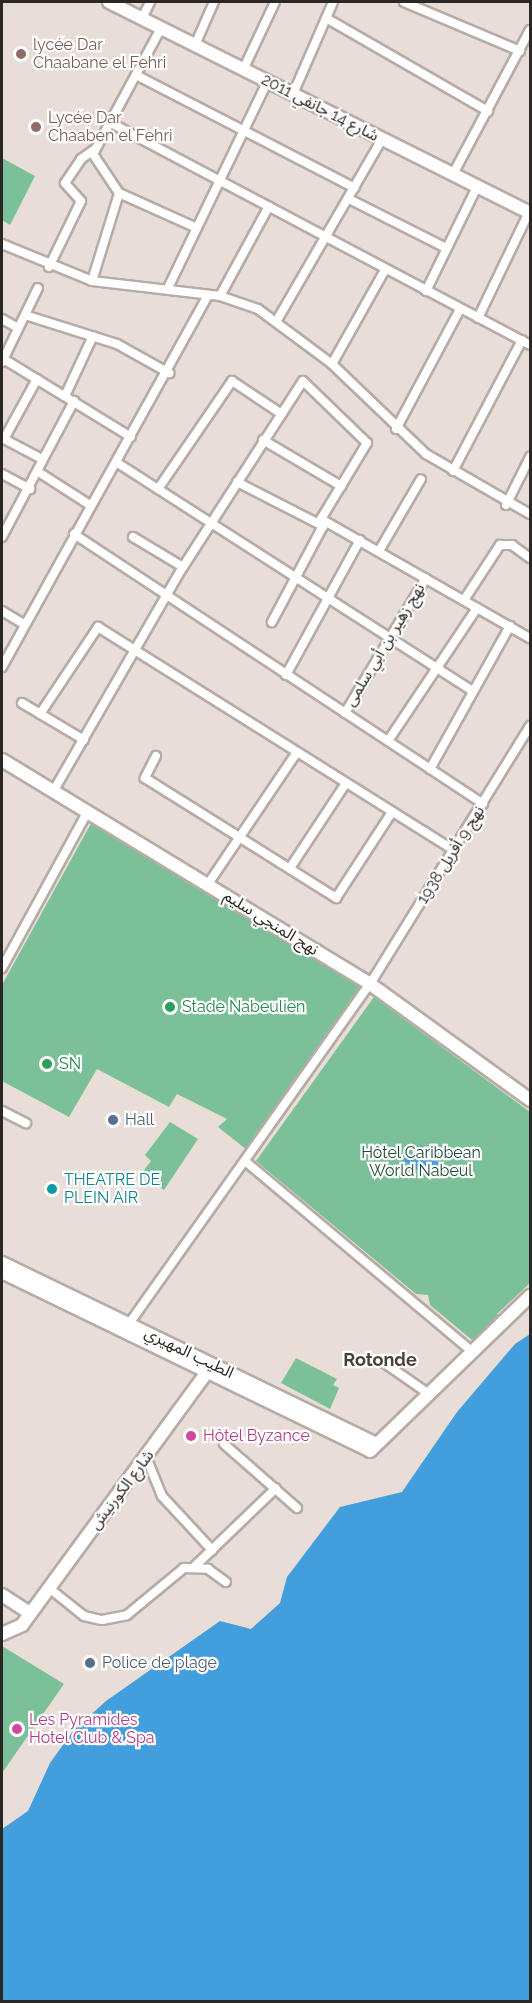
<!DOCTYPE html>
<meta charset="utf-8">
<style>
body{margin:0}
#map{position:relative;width:532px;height:2003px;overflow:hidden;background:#e9ded7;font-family:Raleway,"Noto Sans Arabic",sans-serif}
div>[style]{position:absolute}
.green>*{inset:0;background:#7bc099}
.water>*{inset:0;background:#429edd}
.roads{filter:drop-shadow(2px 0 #b6aca5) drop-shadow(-2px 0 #b6aca5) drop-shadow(0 2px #b6aca5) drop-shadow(0 -2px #b6aca5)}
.street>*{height:8px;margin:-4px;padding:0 4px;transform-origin:4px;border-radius:4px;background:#fff}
.secondary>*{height:12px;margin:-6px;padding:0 6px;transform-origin:6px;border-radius:6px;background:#fff}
.dots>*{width:16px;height:16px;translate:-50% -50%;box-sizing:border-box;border:3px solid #fff;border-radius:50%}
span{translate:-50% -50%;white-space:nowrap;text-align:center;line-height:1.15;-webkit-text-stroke:4.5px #fff;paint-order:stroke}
.education-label{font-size:16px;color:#785e54}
.left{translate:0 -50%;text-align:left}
.street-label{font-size:16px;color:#2b2724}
.leisure-label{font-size:16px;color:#27864d}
.service-label{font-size:16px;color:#4e5e75}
.park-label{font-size:16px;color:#204b35}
.culture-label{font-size:16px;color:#0d838f}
.hotel-label{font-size:16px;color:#b23c85}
.neighbourhood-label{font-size:18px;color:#49403a;font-weight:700}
.frame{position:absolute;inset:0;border:3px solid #2b2724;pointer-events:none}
</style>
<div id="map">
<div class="green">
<i style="clip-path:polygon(2px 158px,35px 176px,10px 225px,2px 220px)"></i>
<i style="clip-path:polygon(94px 818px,363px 985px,247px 1150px,218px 1127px,227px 1119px,177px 1094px,169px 1107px,97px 1069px,69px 1117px,2px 1081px,2px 985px)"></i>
<i style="clip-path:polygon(374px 997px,530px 1112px,530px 1283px,497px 1314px,502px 1319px,472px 1340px,430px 1305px,428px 1295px,416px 1294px,256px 1161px)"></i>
<i style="clip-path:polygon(170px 1122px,198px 1139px,164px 1190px,141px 1174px,151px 1161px,145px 1155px)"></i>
<i style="clip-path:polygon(296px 1358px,337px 1379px,333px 1385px,339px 1388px,330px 1409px,281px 1383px)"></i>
<i style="clip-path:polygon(2px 1646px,64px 1684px,2px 1773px)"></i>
</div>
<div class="water">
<i style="clip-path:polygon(421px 1145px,428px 1151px,425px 1156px,441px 1164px,438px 1175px,429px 1174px,422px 1163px,417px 1170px,403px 1160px)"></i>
<i style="clip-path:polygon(530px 1334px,530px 2001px,2px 2001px,2px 1829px,28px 1811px,50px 1763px,73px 1731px,106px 1701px,220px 1621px,251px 1629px,280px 1603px,287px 1577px,340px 1507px,402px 1492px,457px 1412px,515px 1344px)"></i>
</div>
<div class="roads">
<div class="street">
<i style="left:404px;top:2px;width:126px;rotate:22.9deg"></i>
<i style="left:142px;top:18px;width:18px;rotate:-63deg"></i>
<i style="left:326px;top:18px;width:187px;rotate:29.9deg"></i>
<i style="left:195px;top:45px;width:47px;rotate:-66.2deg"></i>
<i style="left:243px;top:70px;width:75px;rotate:-64.8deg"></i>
<i style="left:136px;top:75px;width:246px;rotate:27.3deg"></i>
<i style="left:293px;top:94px;width:100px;rotate:-66.5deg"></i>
<i style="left:109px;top:122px;width:476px;rotate:27.9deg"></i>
<i style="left:453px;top:174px;width:163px;rotate:-61.9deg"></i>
<i style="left:119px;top:193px;width:85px;rotate:24.2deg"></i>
<i style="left:349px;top:199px;width:109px;rotate:26.8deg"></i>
<i style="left:2px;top:244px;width:97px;rotate:22.3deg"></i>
<i style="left:92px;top:281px;width:129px;rotate:6.7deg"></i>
<i style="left:220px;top:296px;width:40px;rotate:18.9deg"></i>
<i style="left:258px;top:309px;width:92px;rotate:36.6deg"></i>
<i style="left:332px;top:364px;width:130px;rotate:43.8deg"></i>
<i style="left:426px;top:454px;width:120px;rotate:30deg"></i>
<i style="left:49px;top:267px;width:73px;rotate:-64.1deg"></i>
<i style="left:81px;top:201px;width:24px;rotate:-132deg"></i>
<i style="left:65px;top:183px;width:29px;rotate:-56deg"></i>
<i style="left:81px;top:159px;width:16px;rotate:-35deg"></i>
<i style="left:92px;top:281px;width:92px;rotate:-72.9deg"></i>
<i style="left:119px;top:193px;width:47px;rotate:-123.7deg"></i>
<i style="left:93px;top:154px;width:143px;rotate:-61.6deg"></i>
<i style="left:168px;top:288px;width:229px;rotate:-64.3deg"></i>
<i style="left:426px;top:291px;width:116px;rotate:-63.9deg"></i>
<i style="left:220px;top:296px;width:102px;rotate:-61.4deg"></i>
<i style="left:25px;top:315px;width:96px;rotate:17.5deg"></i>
<i style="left:117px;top:344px;width:60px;rotate:29.1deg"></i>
<i style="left:478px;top:318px;width:118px;rotate:-64.3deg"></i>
<i style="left:2px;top:319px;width:18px;rotate:29deg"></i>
<i style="left:276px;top:322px;width:211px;rotate:-59.9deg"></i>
<i style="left:2px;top:358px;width:151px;rotate:31.5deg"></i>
<i style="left:2px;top:362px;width:82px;rotate:-64.1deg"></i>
<i style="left:332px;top:364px;width:108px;rotate:-60.6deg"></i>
<i style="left:37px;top:379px;width:68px;rotate:118.8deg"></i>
<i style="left:4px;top:439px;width:43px;rotate:27.8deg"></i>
<i style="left:65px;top:396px;width:66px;rotate:-65deg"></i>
<i style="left:396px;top:429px;width:136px;rotate:-61.9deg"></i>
<i style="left:263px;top:440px;width:91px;rotate:30.5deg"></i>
<i style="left:116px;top:462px;width:424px;rotate:32.7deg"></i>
<i style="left:453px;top:471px;width:148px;rotate:-62.2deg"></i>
<i style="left:40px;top:473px;width:59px;rotate:32.6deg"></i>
<i style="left:2px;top:474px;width:32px;rotate:28deg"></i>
<i style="left:237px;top:482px;width:97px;rotate:27.1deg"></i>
<i style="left:158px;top:489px;width:131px;rotate:-55.6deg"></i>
<i style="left:232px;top:381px;width:58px;rotate:33.7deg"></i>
<i style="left:506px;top:505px;width:54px;rotate:-63.4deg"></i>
<i style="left:321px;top:519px;width:241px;rotate:29.7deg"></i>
<i style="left:74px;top:534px;width:490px;rotate:33.4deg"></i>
<i style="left:2px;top:537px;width:154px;rotate:-62.1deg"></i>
<i style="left:133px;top:537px;width:58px;rotate:31deg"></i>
<i style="left:379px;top:551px;width:83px;rotate:-59.7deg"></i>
<i style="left:464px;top:600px;width:66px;rotate:-56.8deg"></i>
<i style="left:500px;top:545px;width:12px"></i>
<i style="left:512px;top:545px;width:22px;rotate:36deg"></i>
<i style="left:2px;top:611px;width:26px;rotate:31deg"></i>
<i style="left:2px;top:667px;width:425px;rotate:-61deg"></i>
<i style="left:286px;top:675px;width:154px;rotate:-61.3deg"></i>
<i style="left:22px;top:703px;width:72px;rotate:30.8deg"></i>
<i style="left:345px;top:713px;width:157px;rotate:-59deg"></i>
<i style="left:40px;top:714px;width:105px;rotate:-56.3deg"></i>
<i style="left:98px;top:627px;width:420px;rotate:32.1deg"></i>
<i style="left:388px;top:741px;width:160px;rotate:-56.2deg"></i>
<i style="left:156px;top:756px;width:25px;rotate:117deg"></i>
<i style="left:145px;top:778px;width:226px;rotate:32.1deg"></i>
<i style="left:336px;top:898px;width:103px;rotate:-56.9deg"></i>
<i style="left:430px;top:769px;width:164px;rotate:-60.8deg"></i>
<i style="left:54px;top:790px;width:258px;rotate:-60deg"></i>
<i style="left:183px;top:567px;width:221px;rotate:-57.2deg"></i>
<i style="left:303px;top:381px;width:89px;rotate:44.1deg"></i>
<i style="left:367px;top:443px;width:89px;rotate:121.2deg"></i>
<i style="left:321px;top:519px;width:7px;rotate:74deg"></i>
<i style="left:323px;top:526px;width:109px;rotate:118deg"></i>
<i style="left:290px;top:868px;width:102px;rotate:-56.6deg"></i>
<i style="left:208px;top:884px;width:159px;rotate:-56deg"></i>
<i style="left:2px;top:968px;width:179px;rotate:-61.3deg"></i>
<i style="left:2px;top:1111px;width:27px;rotate:27deg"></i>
<i style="left:245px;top:1161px;width:297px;rotate:40deg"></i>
<i style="left:126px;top:1328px;width:422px;rotate:-54.7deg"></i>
<i style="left:370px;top:984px;width:304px;rotate:-58.2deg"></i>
<i style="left:383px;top:1362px;width:56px;rotate:34.8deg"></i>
<i style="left:224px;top:1444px;width:97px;rotate:41.2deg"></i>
<i style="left:146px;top:1457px;width:42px;rotate:67.7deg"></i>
<i style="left:162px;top:1496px;width:74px;rotate:47.2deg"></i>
<i style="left:195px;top:1566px;width:112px;rotate:-43.9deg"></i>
<i style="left:49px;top:1588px;width:45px;rotate:38.7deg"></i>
<i style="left:84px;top:1616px;width:18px;rotate:13deg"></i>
<i style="left:102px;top:1620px;width:25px;rotate:-11deg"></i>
<i style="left:127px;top:1615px;width:74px;rotate:-39.5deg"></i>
<i style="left:184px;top:1568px;width:24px;rotate:2deg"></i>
<i style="left:208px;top:1569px;width:22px;rotate:36deg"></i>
</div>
<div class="secondary">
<i style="left:109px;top:2px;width:471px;rotate:26.6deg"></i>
<i style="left:2px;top:760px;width:431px;rotate:31.3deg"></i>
<i style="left:370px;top:984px;width:198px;rotate:35.9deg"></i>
<i style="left:2px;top:1263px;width:415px;rotate:25.8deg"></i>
<i style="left:2px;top:1272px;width:409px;rotate:25.9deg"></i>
<i style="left:370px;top:1451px;width:223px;rotate:-44.1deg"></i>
<i style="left:2px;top:1595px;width:33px;rotate:33deg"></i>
<i style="left:2px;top:1634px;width:22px;rotate:-24deg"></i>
<i style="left:22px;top:1625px;width:318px;rotate:-53.8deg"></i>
</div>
</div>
<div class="dots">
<i style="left:21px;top:54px;background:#8d6e63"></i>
<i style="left:36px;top:127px;background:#8d6e63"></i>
<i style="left:170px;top:1007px;background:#2e9e5b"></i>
<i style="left:47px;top:1064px;background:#2e9e5b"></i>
<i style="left:113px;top:1120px;background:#5c6f8a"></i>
<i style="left:52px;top:1189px;background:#0f9aa8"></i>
<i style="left:191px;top:1436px;background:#d1479c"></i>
<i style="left:90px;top:1663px;background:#5c6f8a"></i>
<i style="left:17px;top:1729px;background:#d1479c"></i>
</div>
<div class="education-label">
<span class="left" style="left:33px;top:54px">lycée Dar<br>Chaabane el Fehri</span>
<span class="left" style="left:48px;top:127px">Lycée Dar<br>Chaaben el Fehri</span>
</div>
<div class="street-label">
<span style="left:320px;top:108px;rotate:27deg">شارع 14 جانفي 2011</span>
<span style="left:385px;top:645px;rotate:-59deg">نهج زهير بن أبي سلمى</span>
<span style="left:451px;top:855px;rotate:-58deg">نهج 9 أفريل 1938</span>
<span style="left:271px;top:923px;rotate:32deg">نهج المنجي سليم</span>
<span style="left:189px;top:1353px;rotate:26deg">الطيب المهيري</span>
<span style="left:122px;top:1490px;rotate:-53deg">شارع الكورنيش</span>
</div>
<div class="leisure-label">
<span class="left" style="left:182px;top:1007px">Stade Nabeulien</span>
<span class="left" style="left:59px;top:1064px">SN</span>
</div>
<div class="service-label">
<span class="left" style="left:125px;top:1120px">Hall</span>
<span class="left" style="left:102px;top:1663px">Police de plage</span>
</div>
<div class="park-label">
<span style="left:421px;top:1162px">Hôtel Caribbean<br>World Nabeul</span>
</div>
<div class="culture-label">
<span class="left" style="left:64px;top:1189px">THEATRE DE<br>PLEIN AIR</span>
</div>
<div class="hotel-label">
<span class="left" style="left:203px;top:1436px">Hôtel Byzance</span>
<span class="left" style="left:29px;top:1729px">Les Pyramides<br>Hotel Club &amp; Spa</span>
</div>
<div class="neighbourhood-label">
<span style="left:380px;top:1360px">Rotonde</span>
</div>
<div class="frame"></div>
</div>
